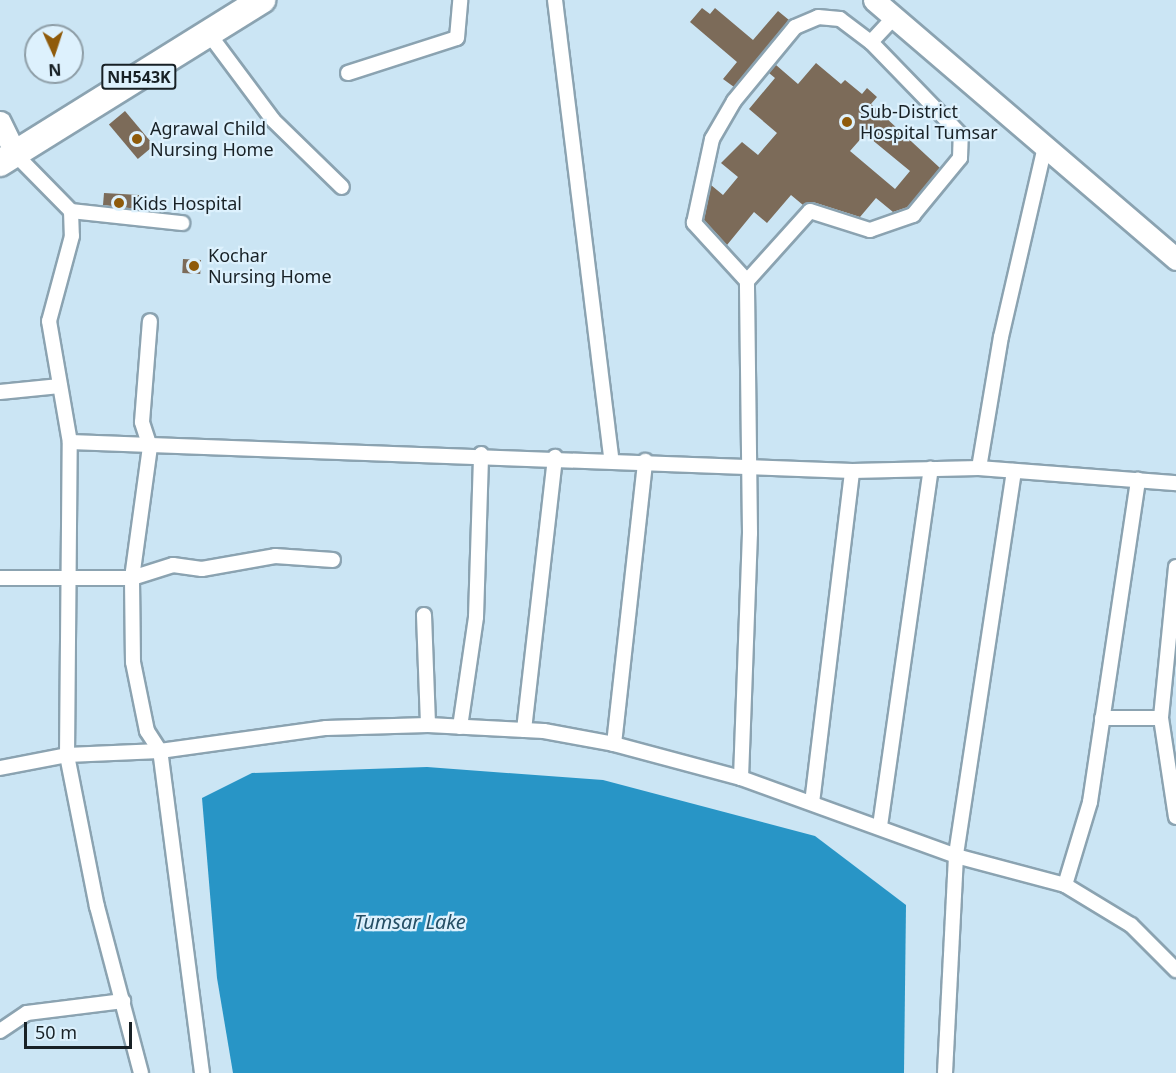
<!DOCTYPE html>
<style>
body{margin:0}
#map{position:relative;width:1176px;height:1073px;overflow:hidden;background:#cbe5f4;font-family:"Noto Sans",sans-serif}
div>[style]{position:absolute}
.water>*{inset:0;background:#2895c6}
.building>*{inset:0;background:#7c6b59;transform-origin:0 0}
.roads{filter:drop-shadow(2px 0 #8ba3b1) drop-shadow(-2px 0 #8ba3b1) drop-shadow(0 2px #8ba3b1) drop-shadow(0 -2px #8ba3b1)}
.street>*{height:14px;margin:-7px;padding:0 7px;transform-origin:7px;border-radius:7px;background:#fff}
.primary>*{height:21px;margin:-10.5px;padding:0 10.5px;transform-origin:10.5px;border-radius:10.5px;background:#fff}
.highway>*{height:26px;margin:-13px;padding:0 13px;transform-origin:13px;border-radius:13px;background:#fff}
.dots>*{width:16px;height:16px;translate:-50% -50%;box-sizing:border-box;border:3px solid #ddf1fd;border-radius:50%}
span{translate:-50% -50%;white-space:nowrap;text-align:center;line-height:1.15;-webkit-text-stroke:4.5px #ddf1fd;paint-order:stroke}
.shield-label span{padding:2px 4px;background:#ddf1fd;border:2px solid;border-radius:4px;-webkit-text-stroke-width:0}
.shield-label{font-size:16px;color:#182126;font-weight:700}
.poi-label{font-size:18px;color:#182126}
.left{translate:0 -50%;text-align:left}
.water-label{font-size:20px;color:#254f65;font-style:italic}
.north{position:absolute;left:24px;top:24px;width:60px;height:60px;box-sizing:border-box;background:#ddf1fd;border:2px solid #8e9ea7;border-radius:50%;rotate:177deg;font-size:16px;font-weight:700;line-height:24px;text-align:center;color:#182126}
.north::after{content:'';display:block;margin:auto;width:21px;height:27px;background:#8f5b0b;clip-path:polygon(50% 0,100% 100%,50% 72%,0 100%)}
.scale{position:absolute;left:24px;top:1022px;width:108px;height:27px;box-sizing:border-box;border:3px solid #182126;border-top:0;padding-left:8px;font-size:18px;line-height:21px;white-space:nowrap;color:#182126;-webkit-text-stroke:4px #ddf1fd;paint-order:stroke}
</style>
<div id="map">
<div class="water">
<i style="clip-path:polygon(427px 767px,603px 780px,815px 836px,906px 905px,904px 1073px,233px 1073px,217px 978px,202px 798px,252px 773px)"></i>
</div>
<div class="building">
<i style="clip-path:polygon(702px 8px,710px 14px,715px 8px,753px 40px,778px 11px,789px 20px,734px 87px,723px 79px,737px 62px,690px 22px)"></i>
<i style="clip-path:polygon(evenodd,816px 63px,841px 84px,845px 80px,862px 94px,867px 88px,877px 97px,871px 104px,940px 168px,908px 207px,893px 212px,876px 198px,860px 217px,813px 202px,803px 205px,791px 195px,767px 223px,754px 212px,727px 245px,704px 220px,711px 185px,723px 195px,738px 177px,721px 163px,742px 142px,758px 155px,777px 133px,749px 109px,775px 78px,769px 73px,776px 65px,798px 84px,816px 63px,865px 134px,910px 171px,895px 189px,850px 151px,865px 134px)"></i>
<i style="left:125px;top:111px;width:45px;height:21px;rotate:50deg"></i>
<i style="clip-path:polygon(104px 193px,139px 195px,138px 209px,103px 205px)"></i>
<i style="left:183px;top:259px;width:18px;height:14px;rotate:3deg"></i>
</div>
<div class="roads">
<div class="street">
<i style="left:555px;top:0;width:462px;rotate:83deg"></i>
<i style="left:209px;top:34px;width:107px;rotate:53.3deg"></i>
<i style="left:273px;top:120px;width:96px;rotate:44.2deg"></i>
<i style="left:348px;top:73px;width:114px;rotate:-17.8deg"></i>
<i style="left:457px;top:38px;width:38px;rotate:-85deg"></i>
<i style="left:16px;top:155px;width:78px;rotate:45.5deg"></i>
<i style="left:71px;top:211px;width:25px;rotate:88deg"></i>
<i style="left:72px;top:236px;width:88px;rotate:105.1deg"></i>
<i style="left:49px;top:321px;width:123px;rotate:80.2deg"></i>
<i style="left:71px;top:211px;width:112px;rotate:6.2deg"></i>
<i style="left:747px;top:281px;width:79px;rotate:-132.4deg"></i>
<i style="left:694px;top:223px;width:86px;rotate:-77.9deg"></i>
<i style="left:712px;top:139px;width:44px;rotate:-59.9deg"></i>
<i style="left:734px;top:101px;width:96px;rotate:-50.5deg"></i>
<i style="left:795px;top:27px;width:25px;rotate:-23deg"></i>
<i style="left:818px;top:17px;width:22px;rotate:5deg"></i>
<i style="left:840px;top:19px;width:39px;rotate:37deg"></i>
<i style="left:0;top:392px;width:60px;rotate:-5.7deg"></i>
<i style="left:979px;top:468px;width:133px;rotate:-80.5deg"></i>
<i style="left:1001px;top:337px;width:195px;rotate:-77deg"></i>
<i style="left:1014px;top:471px;width:389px;rotate:98.6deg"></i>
<i style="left:956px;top:856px;width:113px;rotate:14.9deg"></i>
<i style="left:1065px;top:885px;width:77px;rotate:31.2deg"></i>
<i style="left:1131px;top:925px;width:64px;rotate:45deg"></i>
<i style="left:1176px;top:567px;width:152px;rotate:95.7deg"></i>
<i style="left:1161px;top:718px;width:100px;rotate:81.4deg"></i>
<i style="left:0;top:578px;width:132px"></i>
<i style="left:132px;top:578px;width:43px;rotate:-17.6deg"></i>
<i style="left:173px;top:565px;width:29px;rotate:8deg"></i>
<i style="left:202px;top:569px;width:74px;rotate:-10.1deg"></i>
<i style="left:275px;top:556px;width:58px;rotate:3.9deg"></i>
<i style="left:424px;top:615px;width:110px;rotate:87.9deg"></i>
<i style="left:1102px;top:718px;width:59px"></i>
<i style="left:460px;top:727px;width:111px;rotate:-81.7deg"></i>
<i style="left:476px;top:617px;width:163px;rotate:-88.2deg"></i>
<i style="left:524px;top:730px;width:275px;rotate:-83.5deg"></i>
<i style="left:614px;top:744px;width:285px;rotate:-83.7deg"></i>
<i style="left:0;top:768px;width:68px;rotate:-11deg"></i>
<i style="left:67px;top:755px;width:93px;rotate:-2.5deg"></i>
<i style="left:160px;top:751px;width:24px;rotate:-123deg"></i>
<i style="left:147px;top:731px;width:70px;rotate:-101.5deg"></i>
<i style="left:133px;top:662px;width:84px;rotate:-90.7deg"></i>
<i style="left:132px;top:578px;width:132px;rotate:-82.2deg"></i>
<i style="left:150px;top:447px;width:26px;rotate:-108deg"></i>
<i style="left:142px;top:422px;width:101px;rotate:-85.5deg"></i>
<i style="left:741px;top:778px;width:245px;rotate:-87.9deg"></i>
<i style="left:750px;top:533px;width:252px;rotate:-90.7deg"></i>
<i style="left:747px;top:281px;width:94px;rotate:-48deg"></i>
<i style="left:810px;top:211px;width:63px;rotate:17.6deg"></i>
<i style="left:870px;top:230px;width:46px;rotate:-19.2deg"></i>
<i style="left:913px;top:215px;width:74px;rotate:-50.5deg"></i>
<i style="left:960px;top:158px;width:23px;rotate:-88deg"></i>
<i style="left:961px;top:135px;width:129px;rotate:-134.1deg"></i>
<i style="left:871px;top:42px;width:33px;rotate:-47deg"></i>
<i style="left:812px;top:803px;width:334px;rotate:-83.1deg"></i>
<i style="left:880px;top:826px;width:361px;rotate:-81.9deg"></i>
<i style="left:1065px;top:885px;width:87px;rotate:-73.2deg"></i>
<i style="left:1090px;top:802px;width:326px;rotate:-81.5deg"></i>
<i style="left:0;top:1031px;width:32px;rotate:-34deg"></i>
<i style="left:27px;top:1013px;width:97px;rotate:-7.1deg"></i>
<i style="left:141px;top:1073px;width:172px;rotate:-104.8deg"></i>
<i style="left:97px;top:907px;width:155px;rotate:-101.2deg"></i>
<i style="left:67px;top:755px;width:313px;rotate:-89.5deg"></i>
<i style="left:70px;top:442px;width:783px;rotate:2.12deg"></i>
<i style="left:852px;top:471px;width:127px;rotate:-1.4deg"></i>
<i style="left:979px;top:468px;width:198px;rotate:4.4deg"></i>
<i style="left:202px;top:1073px;width:325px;rotate:-97.4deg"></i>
<i style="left:160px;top:751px;width:168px;rotate:-7.9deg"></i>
<i style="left:326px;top:728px;width:102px;rotate:-1.7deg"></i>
<i style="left:428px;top:725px;width:116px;rotate:3deg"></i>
<i style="left:544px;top:731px;width:71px;rotate:10.5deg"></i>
<i style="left:614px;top:744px;width:131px;rotate:15deg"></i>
<i style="left:741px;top:778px;width:229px;rotate:19.9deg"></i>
<i style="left:956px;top:856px;width:217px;rotate:92.9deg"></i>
</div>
<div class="primary">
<i style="left:874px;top:0;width:398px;rotate:40.6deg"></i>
<i style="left:0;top:122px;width:37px;rotate:64deg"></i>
</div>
<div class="highway">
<i style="left:0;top:163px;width:309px;rotate:-31.9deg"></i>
</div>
</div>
<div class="dots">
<i style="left:847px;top:122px;background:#8f5b0b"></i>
<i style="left:137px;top:139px;background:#8f5b0b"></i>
<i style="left:119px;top:203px;background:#8f5b0b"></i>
<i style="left:194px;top:266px;background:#8f5b0b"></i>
</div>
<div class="shield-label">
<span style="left:139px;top:77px">NH543K</span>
</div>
<div class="poi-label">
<span class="left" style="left:860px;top:122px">Sub-District<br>Hospital Tumsar</span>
<span class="left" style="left:150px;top:139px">Agrawal Child<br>Nursing Home</span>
<span class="left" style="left:132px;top:203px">Kids Hospital</span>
<span class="left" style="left:208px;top:266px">Kochar<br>Nursing Home</span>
</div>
<div class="water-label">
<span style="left:410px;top:921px">Tumsar Lake</span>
</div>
<div class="north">N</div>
<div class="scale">50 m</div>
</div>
